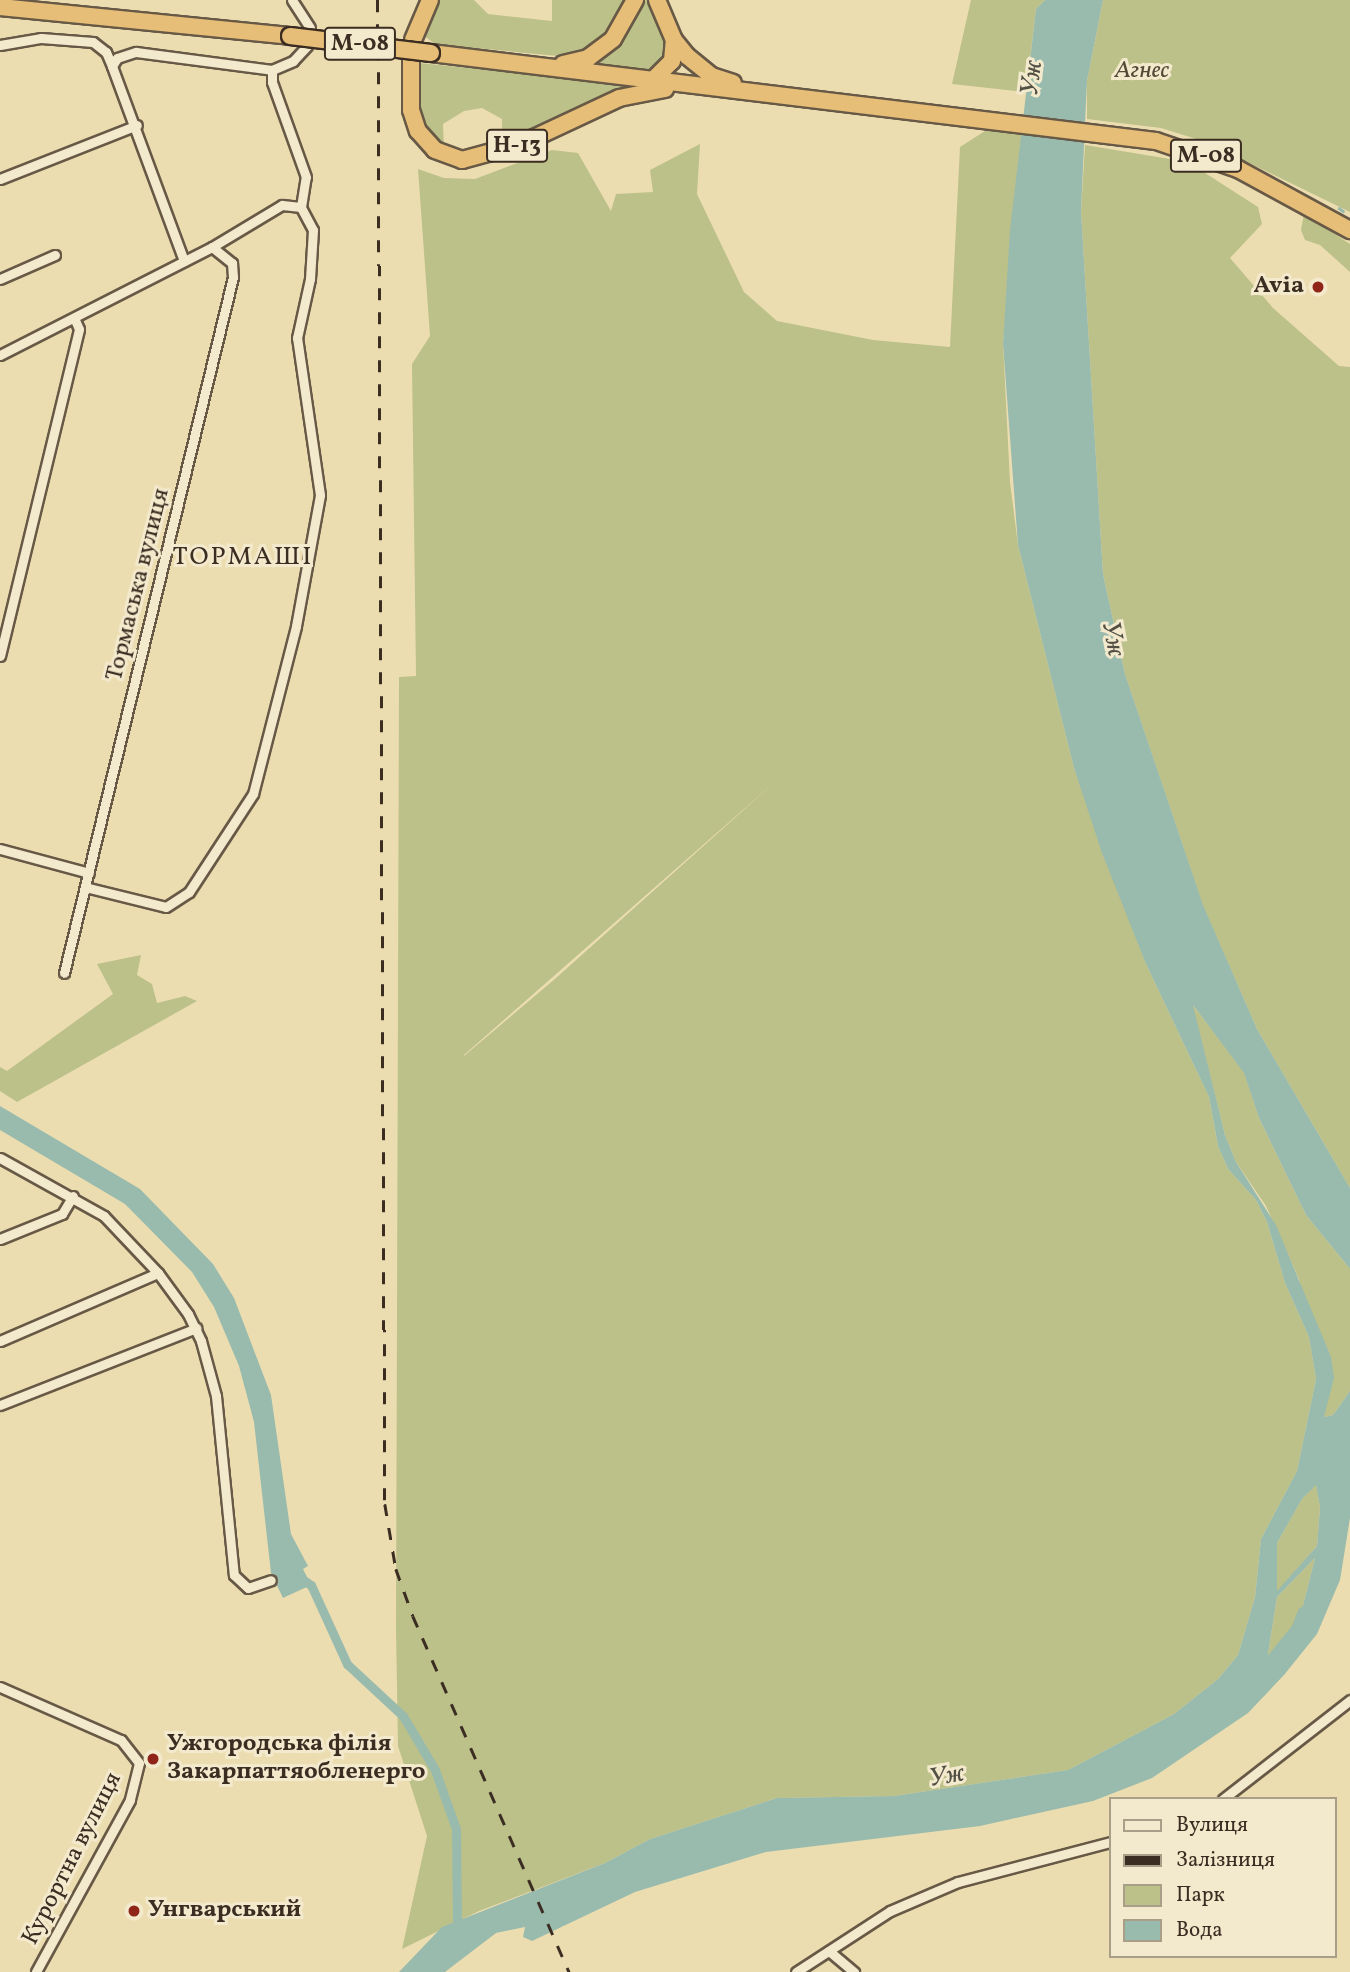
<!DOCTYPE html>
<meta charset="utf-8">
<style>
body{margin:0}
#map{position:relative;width:1350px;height:1972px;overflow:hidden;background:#ecddb1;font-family:Vollkorn,serif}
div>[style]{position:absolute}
.green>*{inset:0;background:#bcc089}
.water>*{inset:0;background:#99bbad}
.stream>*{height:2.5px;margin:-1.25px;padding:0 1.25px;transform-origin:1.25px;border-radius:1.25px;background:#99bbad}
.canal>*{height:9px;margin:-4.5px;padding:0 4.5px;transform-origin:4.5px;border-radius:4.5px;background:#99bbad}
.river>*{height:16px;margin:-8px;padding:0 8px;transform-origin:8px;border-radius:8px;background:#99bbad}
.roads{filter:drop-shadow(2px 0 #675946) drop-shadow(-2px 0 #675946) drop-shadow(0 2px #675946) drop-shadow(0 -2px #675946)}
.street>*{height:9px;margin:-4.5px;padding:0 4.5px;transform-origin:4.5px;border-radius:4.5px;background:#f3e9cc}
.highway>*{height:16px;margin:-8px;padding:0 8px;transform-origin:8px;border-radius:8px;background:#e6be78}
.rail>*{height:2.5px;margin-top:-1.25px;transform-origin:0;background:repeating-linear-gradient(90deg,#3b2d22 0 12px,transparent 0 24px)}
.bridges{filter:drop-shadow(2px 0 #3b2d22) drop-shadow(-2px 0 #3b2d22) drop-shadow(0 2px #3b2d22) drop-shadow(0 -2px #3b2d22)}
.highway-bridge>*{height:16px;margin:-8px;padding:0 8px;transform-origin:8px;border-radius:8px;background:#e6be78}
.dots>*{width:19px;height:19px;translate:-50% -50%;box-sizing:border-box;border:4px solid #f3e9cc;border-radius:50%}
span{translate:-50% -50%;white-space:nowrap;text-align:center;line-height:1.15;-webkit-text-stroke:6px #f3e9cc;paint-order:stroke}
.shield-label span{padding:2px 5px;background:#f3e9cc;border:2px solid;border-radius:5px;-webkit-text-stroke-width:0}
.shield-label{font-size:23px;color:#3b2d22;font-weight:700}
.park-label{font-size:24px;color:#554a37;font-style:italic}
.poi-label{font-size:24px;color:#3b2d22;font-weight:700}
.right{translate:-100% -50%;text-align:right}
.left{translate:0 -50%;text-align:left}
.street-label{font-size:24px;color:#3b2d22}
.water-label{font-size:26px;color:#525045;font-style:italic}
.neighbourhood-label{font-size:26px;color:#3b2d22;letter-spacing:2px}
.legend{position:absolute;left:1109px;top:1797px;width:228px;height:161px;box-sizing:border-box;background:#f3e9cc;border:2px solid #a99e88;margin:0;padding:9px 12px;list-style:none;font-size:21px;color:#3b2d22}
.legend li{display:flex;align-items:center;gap:14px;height:35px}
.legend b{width:35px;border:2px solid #a99e88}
</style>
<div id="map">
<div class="green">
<i style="clip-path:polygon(437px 0,474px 0,488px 14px,552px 21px,552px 0,631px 0,598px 47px,568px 57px,435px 44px,423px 35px)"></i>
<i style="clip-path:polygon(637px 0,651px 0,667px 37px,668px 54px,654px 71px,591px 62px)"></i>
<i style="clip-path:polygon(971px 0,1045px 0,1036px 9px,1026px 92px,952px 84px)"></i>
<i style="clip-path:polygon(1103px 0,1350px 0,1350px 212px,1206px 142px,1161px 128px,1087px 119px,1087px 81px)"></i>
<i style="clip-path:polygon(419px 63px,633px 85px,502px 146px,502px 119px,482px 108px,464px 111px,443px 124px,444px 149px,419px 120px)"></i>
<i style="clip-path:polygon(evenodd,985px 131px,1023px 131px,1003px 344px,1010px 482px,1018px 545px,1074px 768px,1146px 964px,1209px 1097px,1218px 1146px,1228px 1169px,1256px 1200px,1267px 1222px,1285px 1283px,1309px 1337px,1316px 1379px,1297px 1471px,1261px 1539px,1255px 1597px,1238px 1655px,1218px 1679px,1174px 1714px,1068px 1770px,894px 1796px,777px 1798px,650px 1839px,605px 1863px,479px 1911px,402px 1949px,427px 1836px,398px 1746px,396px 1629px,399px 677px,416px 676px,412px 364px,430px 336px,418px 169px,444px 178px,475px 179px,552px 150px,578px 153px,611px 211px,616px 194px,653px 192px,650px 170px,700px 144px,697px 194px,744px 292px,777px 321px,873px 340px,950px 347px,960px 147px,985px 131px,777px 780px,556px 978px,464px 1056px,464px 1055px,777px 780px)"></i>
<i style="clip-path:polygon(1085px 145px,1188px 162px,1258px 207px,1262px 224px,1230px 258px,1273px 308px,1339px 366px,1350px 367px,1350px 1188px,1257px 1029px,1203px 906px,1125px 674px,1103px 574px,1081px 211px)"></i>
<i style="clip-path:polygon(1304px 214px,1350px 244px,1350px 272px,1320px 245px,1305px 240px,1301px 230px)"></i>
<i style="clip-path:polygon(141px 955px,137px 975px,152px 984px,157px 1003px,185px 996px,197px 1001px,17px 1102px,0 1091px,0 1067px,7px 1071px,113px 994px,97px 964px)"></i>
<i style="clip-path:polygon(1192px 1004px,1244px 1072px,1259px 1118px,1306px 1215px,1350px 1269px,1350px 1391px,1333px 1415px,1324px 1417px,1299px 1279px,1266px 1206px,1236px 1162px,1225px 1135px)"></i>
<i style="clip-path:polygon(1316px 1484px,1320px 1507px,1317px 1546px,1277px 1592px,1277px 1543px,1302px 1499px)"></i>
<i style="clip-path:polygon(1315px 1558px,1296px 1633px,1272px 1671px,1265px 1673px,1277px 1597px)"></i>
</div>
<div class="water">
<i style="clip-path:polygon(evenodd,1045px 0,1103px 0,1087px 81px,1081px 211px,1103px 574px,1125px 674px,1203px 905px,1257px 1029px,1350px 1188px,1350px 1269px,1306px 1215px,1259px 1118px,1244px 1073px,1193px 1005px,1225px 1135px,1236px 1162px,1276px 1225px,1331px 1357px,1334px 1378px,1324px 1417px,1333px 1415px,1350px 1391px,1350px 1518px,1340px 1580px,1317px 1634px,1284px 1675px,1248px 1713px,1152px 1778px,1093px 1801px,980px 1826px,766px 1852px,635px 1892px,532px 1941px,523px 1937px,525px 1927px,496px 1933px,445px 1972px,399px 1972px,442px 1927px,605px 1863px,650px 1839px,777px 1798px,894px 1796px,1068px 1770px,1174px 1714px,1218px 1679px,1238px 1655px,1255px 1597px,1261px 1539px,1297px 1471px,1316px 1379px,1309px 1337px,1285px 1283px,1267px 1222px,1256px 1200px,1228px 1169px,1218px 1146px,1209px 1097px,1146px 964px,1102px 853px,1074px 768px,1018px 545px,1003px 344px,1010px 230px,1036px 9px,1045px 0,1316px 1485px,1320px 1507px,1317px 1546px,1277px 1591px,1277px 1543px,1302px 1499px,1316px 1485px,1045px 0,1315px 1558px,1296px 1633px,1272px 1671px,1265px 1673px,1277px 1597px,1315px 1558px)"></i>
<i style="clip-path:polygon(0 1106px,140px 1189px,213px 1264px,234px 1298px,271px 1395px,291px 1534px,308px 1566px,303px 1569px,311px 1585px,283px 1598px,271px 1573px,254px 1422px,239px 1366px,214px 1307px,192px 1272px,125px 1204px,0 1130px)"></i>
</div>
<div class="stream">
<i style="left:1339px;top:208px;width:5px;rotate:37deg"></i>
</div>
<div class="canal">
<i style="left:302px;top:1579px;width:11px;rotate:34deg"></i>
<i style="left:311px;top:1585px;width:87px;rotate:65.5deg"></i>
<i style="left:347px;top:1664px;width:76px;rotate:42.9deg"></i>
<i style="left:403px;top:1716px;width:63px;rotate:59.3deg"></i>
<i style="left:435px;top:1770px;width:63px;rotate:70.4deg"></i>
<i style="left:456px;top:1829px;width:103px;rotate:89.4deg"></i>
</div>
<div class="river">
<i style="left:1251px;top:1689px;width:76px;rotate:-50.9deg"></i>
<i style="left:1299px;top:1630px;width:17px;rotate:-69deg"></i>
</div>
<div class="roads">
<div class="street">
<i style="left:292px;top:0;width:33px;rotate:57deg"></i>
<i style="left:0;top:45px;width:42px;rotate:-9.7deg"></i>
<i style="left:41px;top:38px;width:52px;rotate:4.4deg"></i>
<i style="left:93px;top:42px;width:16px;rotate:38deg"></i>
<i style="left:106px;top:52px;width:15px;rotate:67deg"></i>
<i style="left:0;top:179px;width:147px;rotate:-21.5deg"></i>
<i style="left:212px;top:247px;width:82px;rotate:-31deg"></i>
<i style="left:282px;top:205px;width:19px;rotate:6deg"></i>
<i style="left:184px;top:261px;width:208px;rotate:-110.3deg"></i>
<i style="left:112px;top:66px;width:9px;rotate:-58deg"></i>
<i style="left:117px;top:58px;width:20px;rotate:-18deg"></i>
<i style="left:136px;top:52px;width:137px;rotate:7.5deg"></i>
<i style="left:272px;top:70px;width:23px;rotate:-23deg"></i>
<i style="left:293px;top:61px;width:21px;rotate:-47deg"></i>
<i style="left:0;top:279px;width:60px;rotate:-23.6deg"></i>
<i style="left:0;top:355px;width:238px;rotate:-27deg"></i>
<i style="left:212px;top:247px;width:26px;rotate:39deg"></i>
<i style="left:232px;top:263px;width:14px;rotate:86deg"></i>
<i style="left:233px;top:277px;width:716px;rotate:103.65deg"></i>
<i style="left:0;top:656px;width:336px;rotate:-76.4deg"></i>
<i style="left:79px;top:329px;width:12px;rotate:-114deg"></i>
<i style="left:0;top:849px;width:92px;rotate:15.1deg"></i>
<i style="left:85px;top:887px;width:83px;rotate:13.9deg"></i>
<i style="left:166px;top:907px;width:27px;rotate:-33deg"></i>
<i style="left:189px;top:892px;width:117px;rotate:-56.9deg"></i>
<i style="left:253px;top:794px;width:173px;rotate:-75.6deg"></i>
<i style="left:296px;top:626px;width:133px;rotate:-79.6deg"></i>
<i style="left:320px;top:495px;width:159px;rotate:-98.3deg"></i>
<i style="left:297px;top:338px;width:60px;rotate:-77.6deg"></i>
<i style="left:310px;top:279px;width:49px;rotate:-86.5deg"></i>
<i style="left:313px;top:230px;width:26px;rotate:-118deg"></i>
<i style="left:301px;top:207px;width:30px;rotate:-81deg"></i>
<i style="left:306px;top:177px;width:101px;rotate:-109.7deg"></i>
<i style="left:272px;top:82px;width:12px;rotate:-90deg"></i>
<i style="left:0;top:1158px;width:119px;rotate:29.1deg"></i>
<i style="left:104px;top:1216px;width:79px;rotate:46.5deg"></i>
<i style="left:158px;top:1273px;width:51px;rotate:53.8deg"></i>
<i style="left:188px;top:1314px;width:30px;rotate:64deg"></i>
<i style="left:201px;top:1341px;width:57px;rotate:74.7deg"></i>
<i style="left:216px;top:1396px;width:180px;rotate:84.3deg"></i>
<i style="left:234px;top:1575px;width:19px;rotate:43deg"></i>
<i style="left:248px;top:1588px;width:24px;rotate:-19deg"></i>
<i style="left:0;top:1239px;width:67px;rotate:-22deg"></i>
<i style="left:62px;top:1214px;width:21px;rotate:-59deg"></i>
<i style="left:0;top:1341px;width:172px;rotate:-23.3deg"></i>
<i style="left:0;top:1405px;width:211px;rotate:-21.4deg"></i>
<i style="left:0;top:1687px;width:132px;rotate:23.7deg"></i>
<i style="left:121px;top:1740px;width:29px;rotate:52deg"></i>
<i style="left:139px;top:1763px;width:38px;rotate:104deg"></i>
<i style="left:130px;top:1800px;width:196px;rotate:118.7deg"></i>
<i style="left:1223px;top:1799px;width:161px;rotate:-37.9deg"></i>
<i style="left:829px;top:1951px;width:33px;rotate:40deg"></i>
<i style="left:796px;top:1972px;width:112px;rotate:-33deg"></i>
<i style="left:890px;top:1911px;width:74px;rotate:-23.1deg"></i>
<i style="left:958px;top:1882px;width:157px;rotate:-14.7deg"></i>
</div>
<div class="highway">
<i style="left:657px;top:0;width:43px;rotate:67deg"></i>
<i style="left:674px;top:40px;width:21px;rotate:51deg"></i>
<i style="left:687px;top:56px;width:32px;rotate:39deg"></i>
<i style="left:712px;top:76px;width:22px;rotate:18deg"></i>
<i style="left:0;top:7px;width:291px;rotate:5.7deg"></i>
<i style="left:413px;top:40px;width:43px;rotate:-67deg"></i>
<i style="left:431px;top:53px;width:730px;rotate:6.92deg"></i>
<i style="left:1156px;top:141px;width:87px;rotate:18.9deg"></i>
<i style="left:1238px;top:169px;width:128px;rotate:28.6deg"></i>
<i style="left:411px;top:58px;width:52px;rotate:90deg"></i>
<i style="left:411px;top:110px;width:22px;rotate:72deg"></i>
<i style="left:418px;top:131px;width:25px;rotate:48deg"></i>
<i style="left:435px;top:150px;width:29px;rotate:20deg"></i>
<i style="left:462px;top:160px;width:61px;rotate:-15.2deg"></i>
<i style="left:521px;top:144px;width:108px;rotate:-25.1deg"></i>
<i style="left:619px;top:98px;width:47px;rotate:-11.1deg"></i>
<i style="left:563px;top:64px;width:26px;rotate:-13deg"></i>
<i style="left:588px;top:58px;width:31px;rotate:-37deg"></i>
<i style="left:613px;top:39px;width:45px;rotate:-60.6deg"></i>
<i style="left:652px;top:81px;width:28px;rotate:-45deg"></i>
<i style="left:672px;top:61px;width:21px;rotate:-85deg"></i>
</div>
</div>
<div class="rail">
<i style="left:378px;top:0;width:1504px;rotate:89.73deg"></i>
<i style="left:385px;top:1504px;width:66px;rotate:80.4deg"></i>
<i style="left:396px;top:1569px;width:50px;rotate:70.1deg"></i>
<i style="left:413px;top:1616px;width:389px;rotate:66.3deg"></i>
</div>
<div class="bridges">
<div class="highway-bridge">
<i style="left:290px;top:36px;width:142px;rotate:6.9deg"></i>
</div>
</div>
<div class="dots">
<i style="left:1318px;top:287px;background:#8f2418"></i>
<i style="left:153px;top:1759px;background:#8f2418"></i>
<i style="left:134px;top:1911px;background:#8f2418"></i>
</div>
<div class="shield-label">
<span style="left:360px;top:44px">М-08</span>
<span style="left:517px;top:146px">Н-13</span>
<span style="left:1206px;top:156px">М-08</span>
</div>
<div class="park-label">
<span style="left:1142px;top:72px">Агнес</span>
</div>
<div class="poi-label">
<span class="right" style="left:1304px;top:287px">Avia</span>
<span class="left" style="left:167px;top:1759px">Ужгородська філія<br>Закарпаттяобленерго</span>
<span class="left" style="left:148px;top:1911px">Унгварський</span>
</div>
<div class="street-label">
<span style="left:139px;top:585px;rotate:-76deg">Тормаська вулиця</span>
<span style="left:73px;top:1859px;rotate:-63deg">Курортна вулиця</span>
</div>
<div class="water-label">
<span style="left:1033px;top:78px;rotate:-83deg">Уж</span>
<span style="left:1112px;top:639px;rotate:79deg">Уж</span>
<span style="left:947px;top:1777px;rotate:-10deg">Уж</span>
</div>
<div class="neighbourhood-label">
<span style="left:243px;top:558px">ТОРМАШІ</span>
</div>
<ul class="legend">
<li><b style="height:9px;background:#f3e9cc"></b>Вулиця</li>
<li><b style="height:9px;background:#3b2d22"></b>Залізниця</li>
<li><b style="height:19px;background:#bcc089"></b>Парк</li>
<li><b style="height:19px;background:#99bbad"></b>Вода</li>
</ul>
</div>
